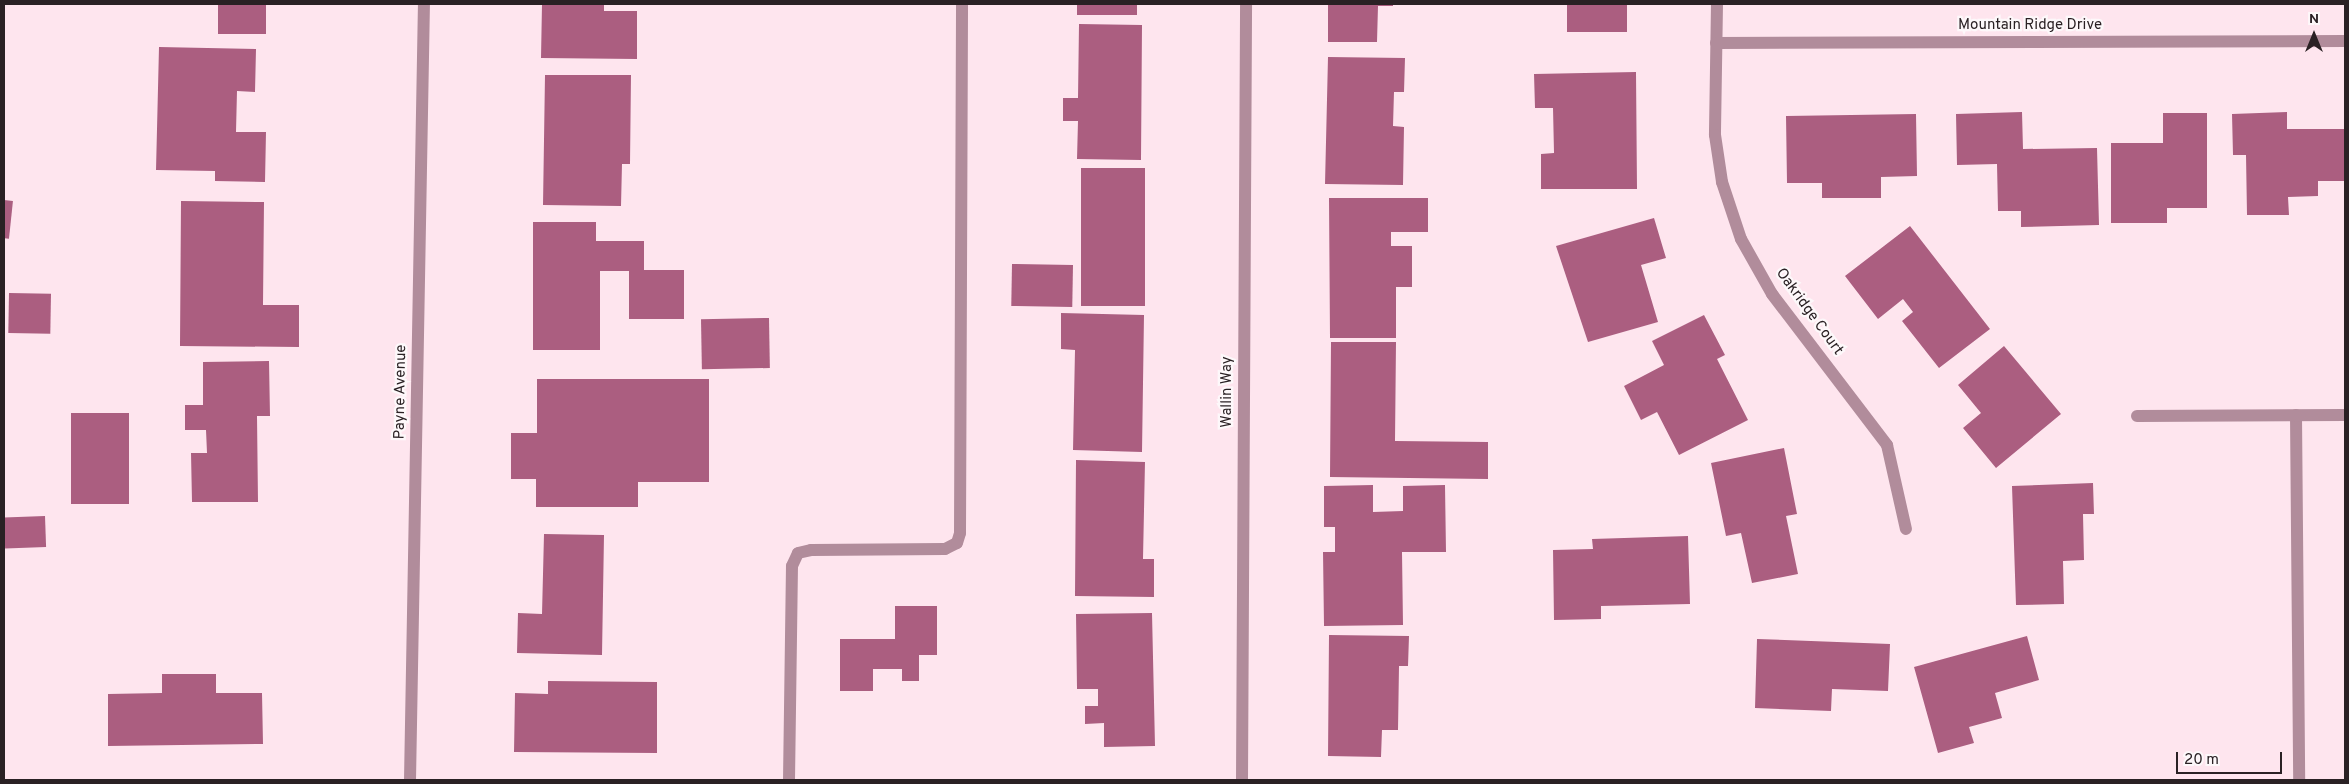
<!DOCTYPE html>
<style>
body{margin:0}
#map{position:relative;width:2349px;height:784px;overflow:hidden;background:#fee5ee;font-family:Overpass,sans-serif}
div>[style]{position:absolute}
.building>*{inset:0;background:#ab5e80;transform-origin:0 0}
.minor>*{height:12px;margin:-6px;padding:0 6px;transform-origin:6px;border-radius:6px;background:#b18c9b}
span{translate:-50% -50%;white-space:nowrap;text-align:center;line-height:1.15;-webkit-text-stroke:4.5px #fdf8fa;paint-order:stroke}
.street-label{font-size:15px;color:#2a2124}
.frame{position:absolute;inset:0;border:5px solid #2a2124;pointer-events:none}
.north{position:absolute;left:2289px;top:10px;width:50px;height:50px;-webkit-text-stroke:4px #fdf8fa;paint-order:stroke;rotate:0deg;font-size:14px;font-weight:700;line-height:20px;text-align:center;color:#2a2124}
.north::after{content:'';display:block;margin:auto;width:18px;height:22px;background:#2a2124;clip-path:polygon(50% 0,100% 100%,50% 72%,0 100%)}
.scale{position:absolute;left:2176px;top:752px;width:106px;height:22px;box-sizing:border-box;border:2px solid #2a2124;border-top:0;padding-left:6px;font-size:15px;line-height:18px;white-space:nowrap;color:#2a2124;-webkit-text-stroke:4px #fdf8fa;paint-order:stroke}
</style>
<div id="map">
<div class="building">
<i style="left:218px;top:4px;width:48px;height:30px"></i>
<i style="clip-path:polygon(542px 4px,604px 4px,604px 11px,637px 11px,637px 59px,541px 58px)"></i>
<i style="left:1077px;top:4px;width:60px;height:11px"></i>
<i style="clip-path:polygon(1328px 4px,1393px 4px,1393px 6px,1378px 6px,1377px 42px,1328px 42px)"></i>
<i style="left:1567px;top:4px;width:60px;height:28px"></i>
<i style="clip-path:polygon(1079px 24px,1142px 25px,1141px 160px,1077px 159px,1078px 121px,1063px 121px,1063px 98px,1078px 98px)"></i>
<i style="clip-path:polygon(159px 47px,256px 49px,255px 92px,237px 91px,236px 132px,266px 132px,265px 182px,215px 181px,215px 171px,156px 170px)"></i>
<i style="clip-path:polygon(1328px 57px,1405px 58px,1404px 92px,1394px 92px,1393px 126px,1404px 127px,1403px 185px,1325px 184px)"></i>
<i style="clip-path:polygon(1636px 72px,1637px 189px,1541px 189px,1541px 154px,1554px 153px,1553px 108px,1535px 108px,1534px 74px)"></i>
<i style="clip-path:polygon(545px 75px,631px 75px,630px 164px,622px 164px,621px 206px,543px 205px)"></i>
<i style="clip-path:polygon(2022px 112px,2023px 149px,2097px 148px,2099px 225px,2021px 227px,2021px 211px,1998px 211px,1997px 164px,1957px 165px,1956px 114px)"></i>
<i style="clip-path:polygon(2287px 112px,2287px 129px,2345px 129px,2345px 181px,2318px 181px,2318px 196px,2288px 197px,2289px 215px,2247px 215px,2246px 155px,2233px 155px,2232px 114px)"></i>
<i style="clip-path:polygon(2163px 113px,2207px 113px,2207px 208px,2167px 208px,2167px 223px,2111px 223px,2111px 143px,2163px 143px)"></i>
<i style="clip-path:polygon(1916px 114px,1917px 176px,1881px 177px,1881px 198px,1822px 198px,1822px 183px,1787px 183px,1786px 116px)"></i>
<i style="left:1081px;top:168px;width:64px;height:138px"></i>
<i style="clip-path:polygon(1329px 198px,1428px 198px,1428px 232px,1391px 232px,1391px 246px,1412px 246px,1412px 287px,1396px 287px,1396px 338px,1330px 338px)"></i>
<i style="left:4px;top:200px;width:9px;height:38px;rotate:6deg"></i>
<i style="clip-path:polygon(181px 201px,264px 202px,263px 305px,299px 305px,299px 347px,180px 346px)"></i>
<i style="clip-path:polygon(1654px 218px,1666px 258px,1641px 265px,1658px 322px,1588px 342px,1556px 246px)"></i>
<i style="clip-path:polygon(533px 222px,596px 222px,596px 241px,644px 241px,644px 270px,684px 270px,684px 319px,629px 319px,629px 271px,600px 271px,600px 350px,533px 350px)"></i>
<i style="clip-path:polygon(1910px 226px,1990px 329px,1939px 368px,1902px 321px,1913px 312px,1903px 299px,1878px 319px,1845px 276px)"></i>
<i style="left:1012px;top:264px;width:61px;height:42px;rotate:1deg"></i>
<i style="left:9px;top:293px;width:42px;height:40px;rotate:1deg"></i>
<i style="clip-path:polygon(1061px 313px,1144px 315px,1142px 452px,1073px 450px,1075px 350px,1061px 349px)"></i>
<i style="clip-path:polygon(1704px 315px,1725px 355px,1717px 359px,1748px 420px,1679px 455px,1657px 412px,1641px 420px,1624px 386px,1664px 365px,1652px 341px)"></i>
<i style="left:769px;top:318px;width:50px;height:68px;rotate:89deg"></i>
<i style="clip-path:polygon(1331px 342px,1396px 342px,1395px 441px,1488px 442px,1488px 479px,1330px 477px)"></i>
<i style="clip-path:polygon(2004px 346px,2061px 414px,1996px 468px,1963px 428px,1981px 413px,1958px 385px)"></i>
<i style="clip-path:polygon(269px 361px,270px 416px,257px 416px,258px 502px,192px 502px,191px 453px,207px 453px,206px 430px,185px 430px,185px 405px,203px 405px,203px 362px)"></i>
<i style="clip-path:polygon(537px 379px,709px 379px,709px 482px,638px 482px,638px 507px,536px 507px,536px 479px,511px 479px,511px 433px,537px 433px)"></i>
<i style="left:71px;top:413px;width:58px;height:91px"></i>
<i style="clip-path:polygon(1784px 448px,1797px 514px,1786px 516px,1798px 574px,1752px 583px,1741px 533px,1726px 536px,1711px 463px)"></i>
<i style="clip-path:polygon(1076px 460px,1145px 462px,1143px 559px,1154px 559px,1154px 597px,1075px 596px)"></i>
<i style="clip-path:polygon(2093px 483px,2094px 514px,2083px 514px,2084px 560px,2063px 561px,2064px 604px,2016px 605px,2012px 486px)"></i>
<i style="clip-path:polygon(1373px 485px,1373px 512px,1403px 511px,1403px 486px,1445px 485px,1446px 552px,1402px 552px,1403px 625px,1324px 626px,1323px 552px,1335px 552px,1335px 527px,1324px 527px,1324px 486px)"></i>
<i style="left:45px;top:516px;width:31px;height:41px;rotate:88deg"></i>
<i style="clip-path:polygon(544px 534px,604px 535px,602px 655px,517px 653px,518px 613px,542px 614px)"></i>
<i style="clip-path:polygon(1688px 536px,1690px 604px,1601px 606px,1601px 619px,1554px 620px,1553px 550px,1593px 549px,1592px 539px)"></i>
<i style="clip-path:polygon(895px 606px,937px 606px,937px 655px,919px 655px,919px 681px,902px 681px,902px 669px,873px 669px,873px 691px,840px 691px,840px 639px,895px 639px)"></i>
<i style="clip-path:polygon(1152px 613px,1155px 746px,1104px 747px,1104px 723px,1085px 724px,1085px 706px,1098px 706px,1098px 689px,1077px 689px,1076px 614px)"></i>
<i style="clip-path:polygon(1329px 635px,1409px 636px,1408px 666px,1399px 666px,1398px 730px,1382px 730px,1381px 757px,1328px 756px)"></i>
<i style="clip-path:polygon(2027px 636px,2039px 680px,1995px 693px,2002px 718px,1969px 727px,1974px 743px,1938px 753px,1914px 667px)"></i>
<i style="clip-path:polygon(1757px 639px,1890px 644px,1888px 691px,1832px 689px,1831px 711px,1755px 708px)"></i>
<i style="clip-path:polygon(162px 674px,216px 674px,216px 693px,262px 693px,263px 744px,108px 746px,108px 694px,162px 693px)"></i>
<i style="clip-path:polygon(548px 681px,657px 682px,657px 753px,514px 752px,515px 693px,548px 694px)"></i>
</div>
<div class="minor">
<i style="left:1717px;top:4px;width:131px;rotate:90.9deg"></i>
<i style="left:1715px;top:135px;width:48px;rotate:81.5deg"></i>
<i style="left:1722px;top:182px;width:60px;rotate:71.6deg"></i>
<i style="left:1741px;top:239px;width:63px;rotate:60.6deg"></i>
<i style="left:1772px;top:294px;width:190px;rotate:52.7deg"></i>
<i style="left:1887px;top:445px;width:86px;rotate:77.3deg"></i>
<i style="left:1716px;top:43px;width:629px;rotate:-0.18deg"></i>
<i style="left:2296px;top:415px;width:365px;rotate:89.5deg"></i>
<i style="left:2137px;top:416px;width:208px;rotate:-0.3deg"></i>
<i style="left:410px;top:780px;width:776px;rotate:-88.97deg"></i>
<i style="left:789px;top:780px;width:214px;rotate:-89.2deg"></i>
<i style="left:792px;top:566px;width:14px;rotate:-65deg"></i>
<i style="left:798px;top:553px;width:13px;rotate:-13deg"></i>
<i style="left:811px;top:550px;width:134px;rotate:-0.4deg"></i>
<i style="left:945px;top:549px;width:13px;rotate:-27deg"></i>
<i style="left:957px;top:543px;width:10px;rotate:-73deg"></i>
<i style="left:960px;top:533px;width:529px;rotate:-89.78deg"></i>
<i style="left:1242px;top:780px;width:776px;rotate:-89.7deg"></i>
</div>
<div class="street-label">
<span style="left:2030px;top:26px">Mountain Ridge Drive</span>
<span style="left:1809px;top:312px;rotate:54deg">Oakridge Court</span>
<span style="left:401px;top:392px;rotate:-89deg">Payne Avenue</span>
<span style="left:1228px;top:392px;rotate:-90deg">Wallin Way</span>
</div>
<div class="frame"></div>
<div class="north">N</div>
<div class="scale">20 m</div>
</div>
